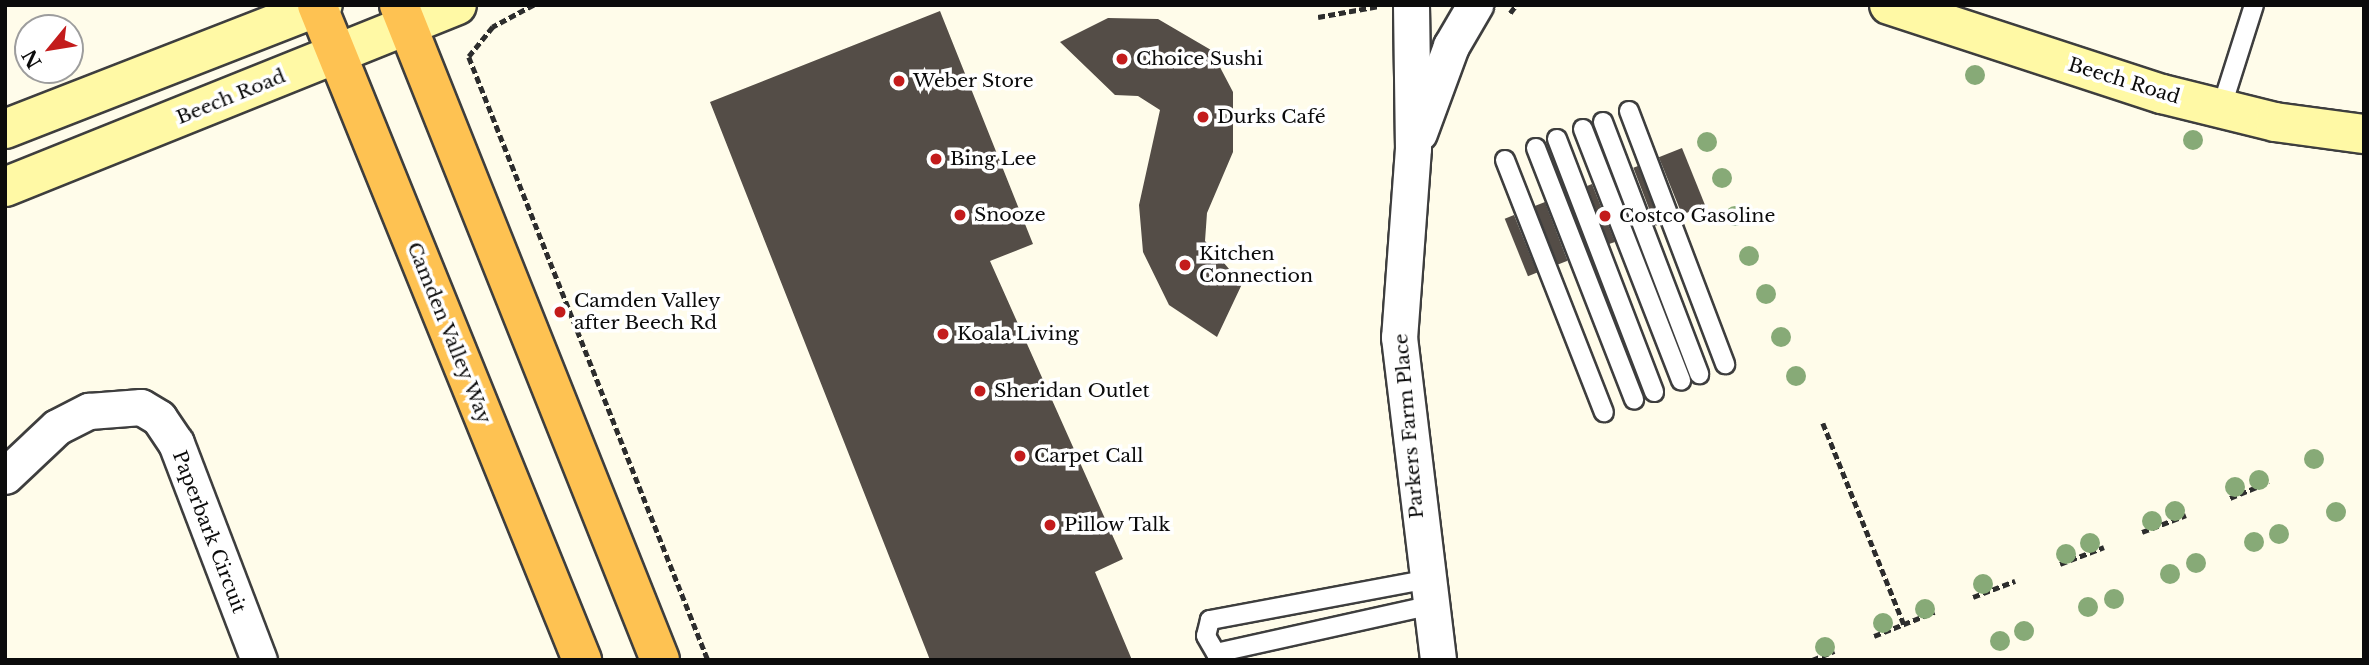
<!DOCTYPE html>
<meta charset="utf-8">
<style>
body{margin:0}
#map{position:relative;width:2369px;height:665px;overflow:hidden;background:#fffcea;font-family:"Libre Baskerville",serif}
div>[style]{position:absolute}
.building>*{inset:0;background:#544d47;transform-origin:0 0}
.path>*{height:4.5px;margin-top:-2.25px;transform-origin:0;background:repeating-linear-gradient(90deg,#2d2d2d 0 7px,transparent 0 10.5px)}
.roads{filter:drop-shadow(2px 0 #3e3e3e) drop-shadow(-2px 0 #3e3e3e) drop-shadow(0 2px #3e3e3e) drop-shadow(0 -2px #3e3e3e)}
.service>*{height:18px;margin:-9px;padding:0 9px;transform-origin:9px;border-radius:9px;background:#fff}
.minor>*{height:35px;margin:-17.5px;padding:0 17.5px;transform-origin:17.5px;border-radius:17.5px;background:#fff}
.secondary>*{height:38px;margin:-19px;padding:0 19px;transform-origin:19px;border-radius:19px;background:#fff9a5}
.trunk>*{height:38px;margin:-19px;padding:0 19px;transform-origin:19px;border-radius:19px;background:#fec252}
.trees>*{width:20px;height:20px;margin:-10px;border-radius:50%;background:#87aa77}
.dots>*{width:19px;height:19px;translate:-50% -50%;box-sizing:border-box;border:4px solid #fff;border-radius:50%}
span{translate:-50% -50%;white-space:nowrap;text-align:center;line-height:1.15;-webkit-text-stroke:7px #fff;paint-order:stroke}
.poi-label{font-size:19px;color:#0b0b0b}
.left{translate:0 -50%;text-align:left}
.street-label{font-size:19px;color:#0b0b0b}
.frame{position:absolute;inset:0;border:7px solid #0b0b0b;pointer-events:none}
.north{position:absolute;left:14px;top:14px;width:70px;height:70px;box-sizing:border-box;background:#fff;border:2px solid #9d9d9d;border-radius:50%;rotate:240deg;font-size:19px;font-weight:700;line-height:28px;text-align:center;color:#0b0b0b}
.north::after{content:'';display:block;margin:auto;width:24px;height:32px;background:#c31c1c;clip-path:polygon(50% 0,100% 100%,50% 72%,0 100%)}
</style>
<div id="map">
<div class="building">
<i style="clip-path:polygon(940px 11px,1033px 244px,990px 261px,1123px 559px,1095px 572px,1132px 660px,930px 660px,710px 102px)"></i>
<i style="clip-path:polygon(1108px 18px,1158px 19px,1211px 50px,1233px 92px,1233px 152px,1207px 213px,1205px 241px,1242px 284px,1217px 337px,1169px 305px,1143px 252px,1139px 205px,1160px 110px,1138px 96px,1115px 95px,1060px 42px)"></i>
<i style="left:1682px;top:148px;width:62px;height:25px;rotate:68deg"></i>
<i style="left:1638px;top:166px;width:62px;height:5px;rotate:69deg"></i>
<i style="clip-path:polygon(1592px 184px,1615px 242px,1609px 244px,1587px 186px)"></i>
<i style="left:1545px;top:202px;width:63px;height:11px;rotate:69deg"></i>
<i style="left:1514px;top:215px;width:62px;height:10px;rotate:68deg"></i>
</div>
<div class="path">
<i style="left:534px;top:5px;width:47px;rotate:151.8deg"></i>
<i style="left:493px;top:27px;width:38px;rotate:129deg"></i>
<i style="left:469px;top:57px;width:649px;rotate:68.38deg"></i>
<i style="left:1510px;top:13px;width:10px;rotate:-53deg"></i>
<i style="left:1318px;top:17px;width:62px;rotate:-10.2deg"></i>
<i style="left:1823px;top:423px;width:217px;rotate:68.1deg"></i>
<i style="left:2230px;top:498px;width:42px;rotate:-22.3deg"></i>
<i style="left:2142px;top:532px;width:47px;rotate:-21.1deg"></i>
<i style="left:2060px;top:564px;width:47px;rotate:-21.1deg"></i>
<i style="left:1973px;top:597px;width:45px;rotate:-20.9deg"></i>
<i style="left:1874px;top:636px;width:65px;rotate:-21.8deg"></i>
<i style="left:1812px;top:660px;width:24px;rotate:-22deg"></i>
</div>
<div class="roads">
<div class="service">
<i style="left:2221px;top:109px;width:109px;rotate:-72.4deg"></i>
<i style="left:1629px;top:111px;width:271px;rotate:69.2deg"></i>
<i style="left:1603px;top:122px;width:270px;rotate:69.1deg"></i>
<i style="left:1583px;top:129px;width:270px;rotate:68.7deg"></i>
<i style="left:1557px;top:139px;width:271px;rotate:69deg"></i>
<i style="left:1536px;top:148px;width:270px;rotate:68.7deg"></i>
<i style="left:1505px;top:160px;width:271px;rotate:68.6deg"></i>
<i style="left:1424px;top:580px;width:218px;rotate:169.4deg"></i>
<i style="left:1210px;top:620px;width:16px;rotate:104deg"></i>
<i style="left:1206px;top:636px;width:20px;rotate:60deg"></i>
<i style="left:1216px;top:653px;width:217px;rotate:-12.5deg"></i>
</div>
<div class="minor">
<i style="left:1411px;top:5px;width:143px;rotate:89.2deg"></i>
<i style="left:1413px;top:148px;width:190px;rotate:94.2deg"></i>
<i style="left:1399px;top:337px;width:325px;rotate:83.1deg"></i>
<i style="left:1419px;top:133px;width:93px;rotate:-69.8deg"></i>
<i style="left:1451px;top:46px;width:48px;rotate:-59.7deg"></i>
<i style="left:5px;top:476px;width:71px;rotate:-43.3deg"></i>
<i style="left:57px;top:427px;width:36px;rotate:-27deg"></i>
<i style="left:89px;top:411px;width:52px;rotate:-4.4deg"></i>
<i style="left:141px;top:407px;width:21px;rotate:31deg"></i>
<i style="left:159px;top:418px;width:30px;rotate:56deg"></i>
<i style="left:176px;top:443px;width:232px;rotate:69.1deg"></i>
</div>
<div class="secondary">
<i style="left:1889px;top:5px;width:287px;rotate:18.1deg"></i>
<i style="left:2162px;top:94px;width:116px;rotate:13.9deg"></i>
<i style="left:2275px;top:122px;width:90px;rotate:7.7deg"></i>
<i style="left:5px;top:129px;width:341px;rotate:-21.3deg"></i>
<i style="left:5px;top:187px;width:487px;rotate:-21.9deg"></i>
</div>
<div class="trunk">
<i style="left:317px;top:5px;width:707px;rotate:67.97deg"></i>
<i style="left:399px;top:5px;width:705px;rotate:68.27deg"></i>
</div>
</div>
<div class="trees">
<i style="left:1975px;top:75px"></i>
<i style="left:2193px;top:140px"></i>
<i style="left:1707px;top:142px"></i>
<i style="left:1722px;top:178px"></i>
<i style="left:1735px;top:216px"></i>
<i style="left:1749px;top:256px"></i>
<i style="left:1766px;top:294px"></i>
<i style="left:1781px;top:337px"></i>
<i style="left:1796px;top:376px"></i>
<i style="left:2314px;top:459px"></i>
<i style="left:2259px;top:480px"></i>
<i style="left:2235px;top:487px"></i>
<i style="left:2175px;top:511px"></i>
<i style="left:2336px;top:512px"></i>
<i style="left:2152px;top:521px"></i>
<i style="left:2279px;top:534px"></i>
<i style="left:2254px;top:542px"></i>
<i style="left:2090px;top:543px"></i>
<i style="left:2066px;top:554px"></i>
<i style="left:2196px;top:563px"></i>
<i style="left:2170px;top:574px"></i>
<i style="left:1983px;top:584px"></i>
<i style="left:2114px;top:599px"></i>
<i style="left:2088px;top:607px"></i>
<i style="left:1925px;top:609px"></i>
<i style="left:1883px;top:623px"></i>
<i style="left:2024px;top:631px"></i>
<i style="left:2000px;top:641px"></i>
<i style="left:1825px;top:647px"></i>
</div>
<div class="dots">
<i style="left:1122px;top:59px;background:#c31c1c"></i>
<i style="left:899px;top:81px;background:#c31c1c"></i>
<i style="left:1203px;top:117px;background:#c31c1c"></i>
<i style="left:936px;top:159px;background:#c31c1c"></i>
<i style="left:960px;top:215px;background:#c31c1c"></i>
<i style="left:1605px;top:216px;background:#c31c1c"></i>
<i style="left:1185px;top:265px;background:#c31c1c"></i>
<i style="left:560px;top:312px;background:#c31c1c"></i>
<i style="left:943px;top:334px;background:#c31c1c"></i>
<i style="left:980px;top:391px;background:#c31c1c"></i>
<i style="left:1020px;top:456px;background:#c31c1c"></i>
<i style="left:1050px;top:525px;background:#c31c1c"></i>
</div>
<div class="poi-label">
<span class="left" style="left:1136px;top:59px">Choice Sushi</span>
<span class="left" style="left:913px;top:81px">Weber Store</span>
<span class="left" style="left:1217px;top:117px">Durks Café</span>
<span class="left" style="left:950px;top:159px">Bing Lee</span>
<span class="left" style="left:974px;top:215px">Snooze</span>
<span class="left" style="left:1619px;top:216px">Costco Gasoline</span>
<span class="left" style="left:1199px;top:265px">Kitchen<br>Connection</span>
<span class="left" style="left:574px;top:312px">Camden Valley<br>after Beech Rd</span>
<span class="left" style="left:957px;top:334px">Koala Living</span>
<span class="left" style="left:994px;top:391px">Sheridan Outlet</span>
<span class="left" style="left:1034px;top:456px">Carpet Call</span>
<span class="left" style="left:1064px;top:525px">Pillow Talk</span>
</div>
<div class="street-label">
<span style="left:2124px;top:81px;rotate:17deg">Beech Road</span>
<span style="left:231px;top:97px;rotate:-22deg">Beech Road</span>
<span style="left:449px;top:333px;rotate:68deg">Camden Valley Way</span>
<span style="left:1409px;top:426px;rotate:-95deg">Parkers Farm Place</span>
<span style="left:209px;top:532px;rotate:69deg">Paperbark Circuit</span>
</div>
<div class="frame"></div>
<div class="north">N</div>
</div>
